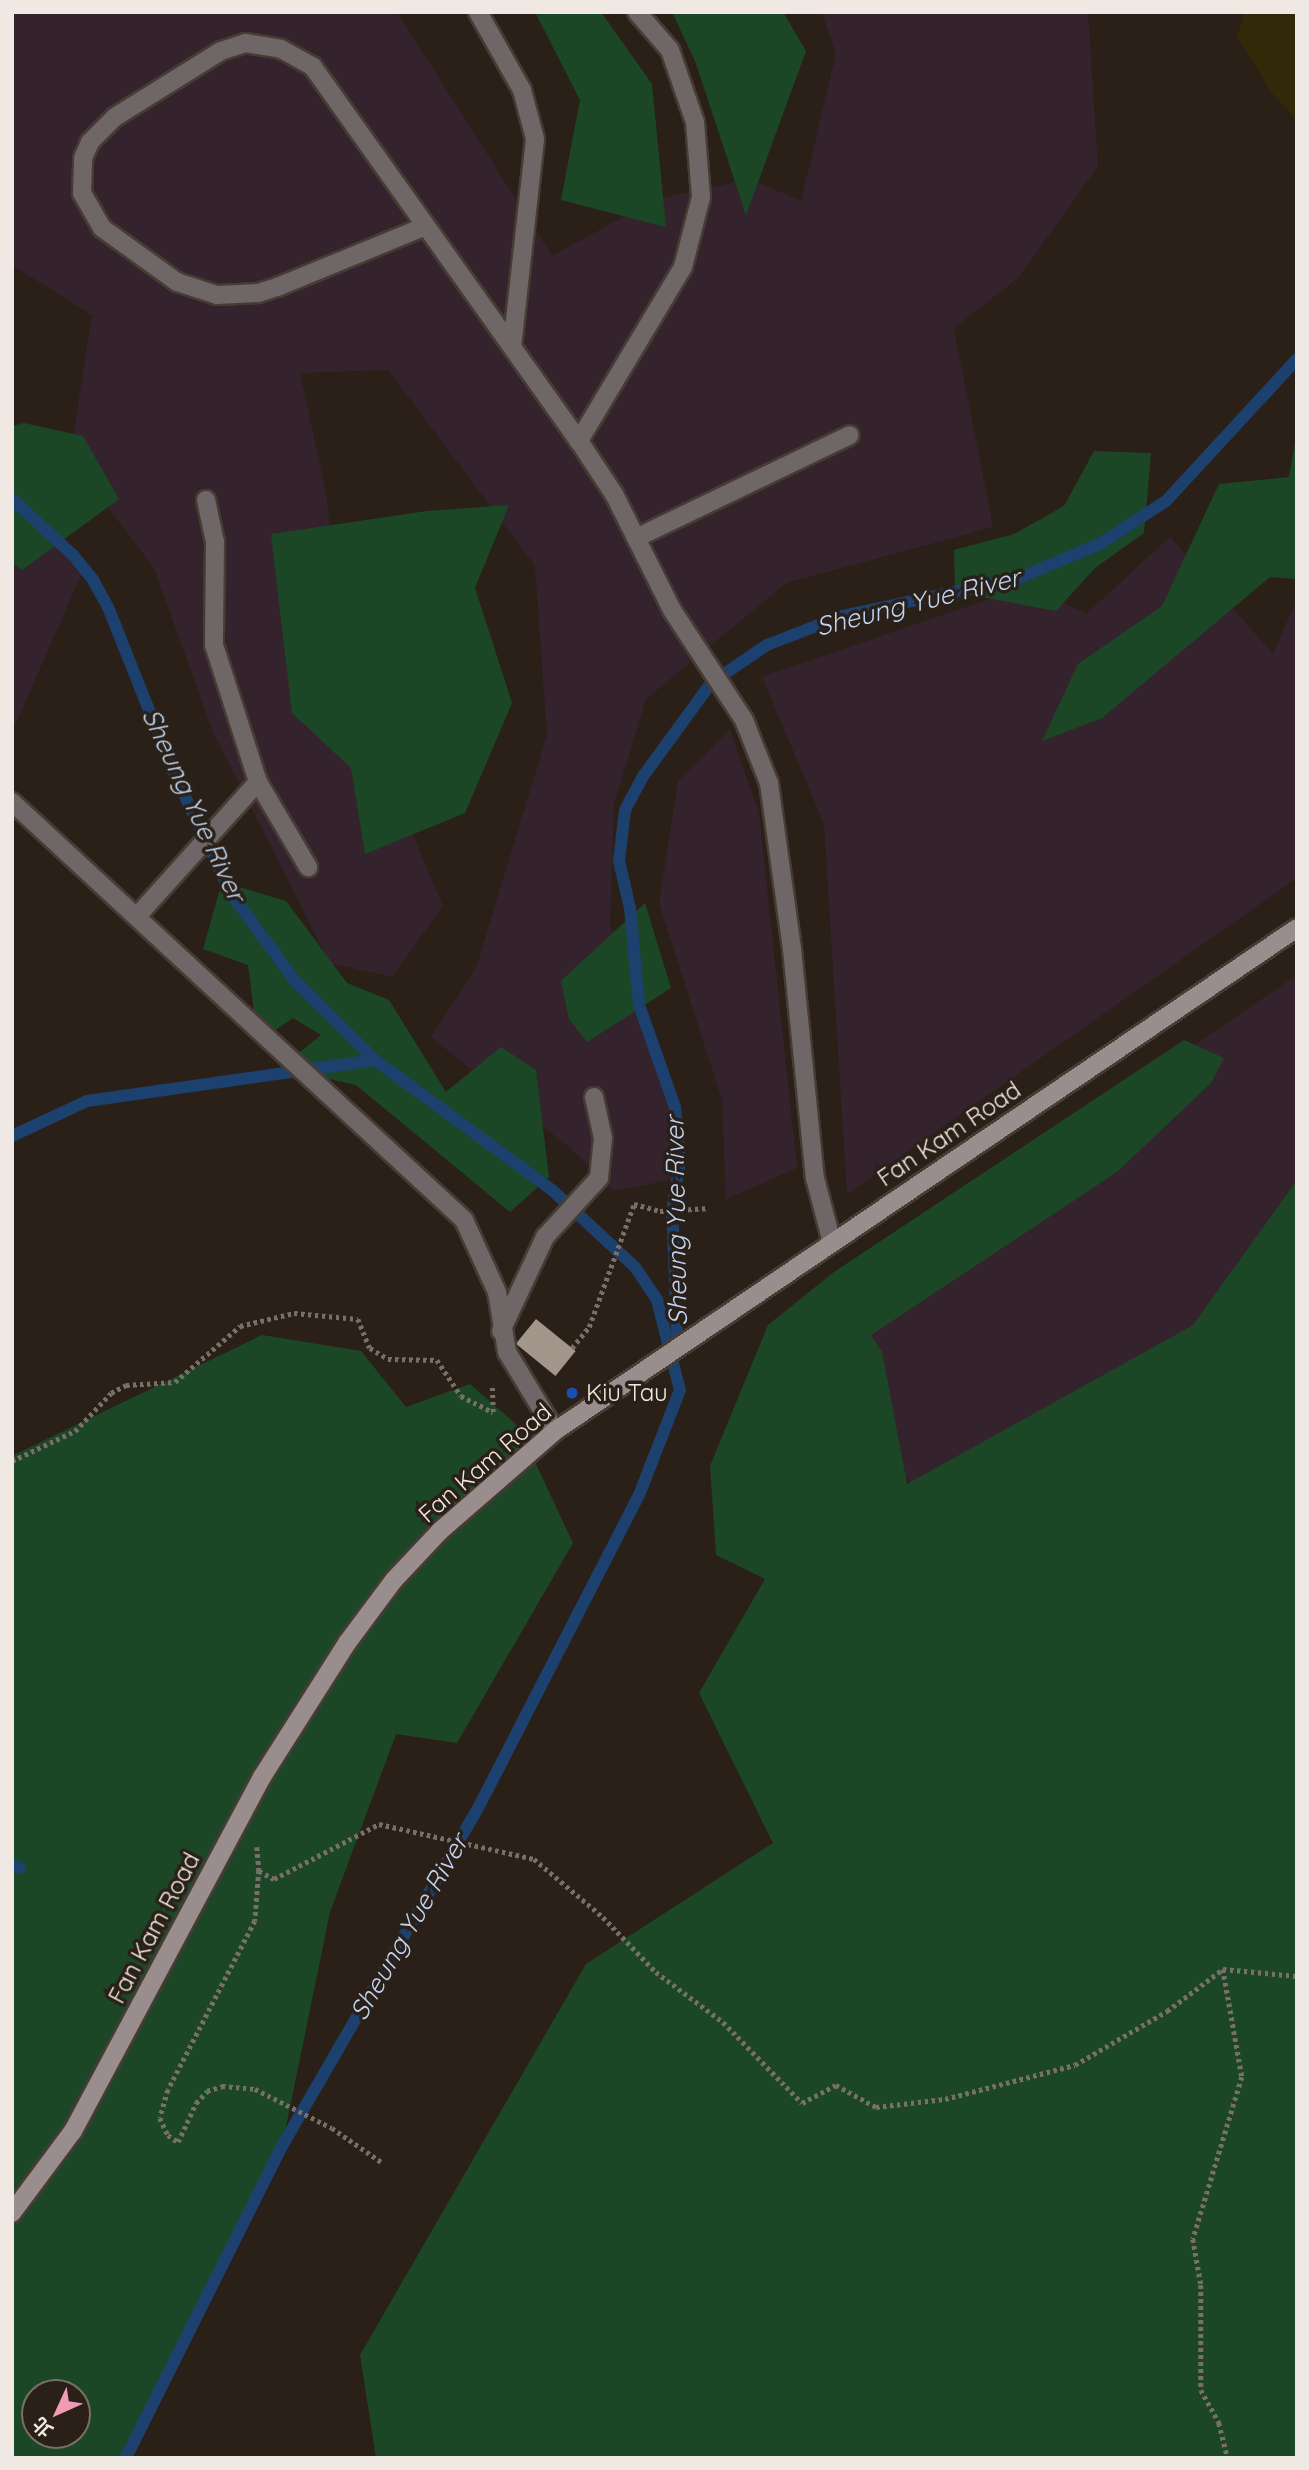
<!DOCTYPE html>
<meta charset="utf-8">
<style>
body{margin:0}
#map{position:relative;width:1309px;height:2470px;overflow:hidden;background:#2a2017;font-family:Quicksand,"Noto Sans TC",sans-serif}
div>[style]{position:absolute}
.industrial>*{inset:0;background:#34232d}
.green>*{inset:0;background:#1c4727}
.sand>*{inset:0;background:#312907}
.stream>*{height:12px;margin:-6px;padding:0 6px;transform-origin:6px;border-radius:6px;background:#1c416f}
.building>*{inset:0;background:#a3968b;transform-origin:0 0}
.path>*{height:4.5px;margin-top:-2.25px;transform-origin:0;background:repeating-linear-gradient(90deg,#787068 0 3.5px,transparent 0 7px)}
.roads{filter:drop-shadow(2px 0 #463c34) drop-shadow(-2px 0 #463c34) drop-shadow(0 2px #463c34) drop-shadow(0 -2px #463c34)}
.service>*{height:18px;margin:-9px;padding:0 9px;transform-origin:9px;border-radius:9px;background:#6e6667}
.minor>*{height:18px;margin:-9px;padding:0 9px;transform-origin:9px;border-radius:9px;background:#6e6667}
.secondary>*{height:18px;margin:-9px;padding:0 9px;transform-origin:9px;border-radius:9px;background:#9a8d8e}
.dots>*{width:19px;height:19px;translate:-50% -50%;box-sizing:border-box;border:4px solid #2a2017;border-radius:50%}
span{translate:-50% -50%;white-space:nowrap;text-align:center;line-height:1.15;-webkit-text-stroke:7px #2a2017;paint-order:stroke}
.street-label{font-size:24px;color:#f0e9e3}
.poi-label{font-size:24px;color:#f0e9e3}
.left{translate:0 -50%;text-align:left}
.water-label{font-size:26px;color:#bed4f2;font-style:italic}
.frame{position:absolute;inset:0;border:14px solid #f0e9e3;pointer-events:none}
.north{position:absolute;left:21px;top:2379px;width:70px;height:70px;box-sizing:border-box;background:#2a2017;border:2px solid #797069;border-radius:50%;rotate:225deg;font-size:19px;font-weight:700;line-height:28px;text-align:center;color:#f0e9e3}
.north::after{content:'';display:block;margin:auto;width:24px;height:32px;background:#f19ab3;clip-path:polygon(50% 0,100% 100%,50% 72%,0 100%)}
</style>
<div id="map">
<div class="industrial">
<i style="clip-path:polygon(12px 12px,397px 12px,552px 256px,654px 200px,750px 179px,801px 201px,836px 54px,822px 12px,1088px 12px,1098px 166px,1018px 278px,954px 328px,993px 527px,786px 583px,646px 699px,614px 804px,610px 926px,674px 1103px,679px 1178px,615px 1191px,569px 1147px,431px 1037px,476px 968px,547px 735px,535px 566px,388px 370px,300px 373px,326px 492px,346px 677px,443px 906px,392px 977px,330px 963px,213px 732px,154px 568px,70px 457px,92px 315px,12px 265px)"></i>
<i style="clip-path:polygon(12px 493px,85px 566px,12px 732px)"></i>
<i style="clip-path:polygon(1170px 537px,1273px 654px,1297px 599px,1297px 878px,847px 1194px,824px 824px,762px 677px,1030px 585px,1086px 614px)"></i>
<i style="clip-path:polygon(730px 730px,759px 813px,797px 1168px,726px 1199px,722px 1100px,659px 903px,678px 781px)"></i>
<i style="clip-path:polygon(1297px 975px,1297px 1180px,1193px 1325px,910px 1483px,796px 1317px)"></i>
</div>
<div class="green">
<i style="clip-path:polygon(535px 12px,601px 12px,652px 84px,666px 227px,561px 200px,580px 100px)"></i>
<i style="clip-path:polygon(672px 12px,783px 12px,806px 51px,746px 215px,695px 61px)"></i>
<i style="clip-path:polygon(24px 423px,83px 436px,119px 499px,22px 570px,12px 563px,12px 426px)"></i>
<i style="clip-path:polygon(1297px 431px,1297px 579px,1270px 577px,1102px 718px,1042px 741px,1078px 664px,1162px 606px,1219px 484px,1289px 477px)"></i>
<i style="clip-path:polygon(1094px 451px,1151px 453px,1144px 533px,1095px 568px,1056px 611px,955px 592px,954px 550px,1014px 534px,1064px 506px)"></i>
<i style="clip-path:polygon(509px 505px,475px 588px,512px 703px,465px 813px,365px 854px,351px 768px,292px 713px,271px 534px,427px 511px)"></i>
<i style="clip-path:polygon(222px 882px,286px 901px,347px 983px,389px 1000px,446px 1092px,501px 1047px,536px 1070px,549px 1177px,510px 1212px,356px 1085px,281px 1068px,321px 1035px,293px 1018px,258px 1042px,248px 965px,203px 949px)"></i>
<i style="clip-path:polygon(645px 903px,671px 988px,587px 1042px,569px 1019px,561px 981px)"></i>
<i style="clip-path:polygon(1184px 1040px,1224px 1058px,1211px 1083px,1117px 1172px,871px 1335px,882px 1352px,907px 1484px,1193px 1325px,1297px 1180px,1297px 2458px,376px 2458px,360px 2355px,586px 1964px,773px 1843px,699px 1693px,765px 1579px,716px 1555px,710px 1466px,768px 1325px,834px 1272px)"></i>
<i style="clip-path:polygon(evenodd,262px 1335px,361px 1351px,406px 1407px,470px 1384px,518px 1426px,573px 1543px,457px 1743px,396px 1734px,330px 1912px,282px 2146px,126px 2458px,12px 2458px,12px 1456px,262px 1335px,35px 2393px,77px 2393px,77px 2435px,35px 2435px,35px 2393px)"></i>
</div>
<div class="sand">
<i style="clip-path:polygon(1244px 12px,1297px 12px,1297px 120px,1271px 92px,1237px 37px)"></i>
</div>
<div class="stream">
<i style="left:12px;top:499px;width:83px;rotate:42.6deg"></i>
<i style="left:73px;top:555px;width:32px;rotate:51deg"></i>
<i style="left:93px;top:580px;width:31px;rotate:61deg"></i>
<i style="left:108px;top:607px;width:179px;rotate:68.3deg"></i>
<i style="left:174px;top:773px;width:132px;rotate:64.8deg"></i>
<i style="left:230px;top:892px;width:110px;rotate:53.9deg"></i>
<i style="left:295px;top:981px;width:112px;rotate:44.6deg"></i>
<i style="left:375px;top:1060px;width:220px;rotate:36.3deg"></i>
<i style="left:552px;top:1190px;width:113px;rotate:42.9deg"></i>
<i style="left:635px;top:1267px;width:40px;rotate:56deg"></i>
<i style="left:657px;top:1300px;width:93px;rotate:75.7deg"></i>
<i style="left:680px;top:1390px;width:113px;rotate:111.3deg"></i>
<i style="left:639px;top:1495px;width:352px;rotate:117.2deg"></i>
<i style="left:478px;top:1808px;width:391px;rotate:120.1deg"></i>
<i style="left:282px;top:2146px;width:349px;rotate:116.6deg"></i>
<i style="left:12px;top:1136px;width:83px;rotate:-25deg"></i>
<i style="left:87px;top:1101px;width:291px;rotate:-8.1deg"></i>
<i style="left:678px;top:1351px;width:141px;rotate:-92.4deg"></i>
<i style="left:672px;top:1210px;width:49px;rotate:-80.5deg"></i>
<i style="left:680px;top:1162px;width:55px;rotate:-95.2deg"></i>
<i style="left:675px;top:1107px;width:108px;rotate:-109.4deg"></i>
<i style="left:639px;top:1005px;width:97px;rotate:-95.3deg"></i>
<i style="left:630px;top:908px;width:48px;rotate:-103.2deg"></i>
<i style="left:619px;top:861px;width:51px;rotate:-83.3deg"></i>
<i style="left:625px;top:810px;width:40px;rotate:-62deg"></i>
<i style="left:644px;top:775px;width:114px;rotate:-53.9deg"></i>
<i style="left:711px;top:683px;width:68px;rotate:-34.2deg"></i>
<i style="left:767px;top:645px;width:80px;rotate:-21.1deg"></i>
<i style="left:842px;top:616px;width:181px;rotate:-12.1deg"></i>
<i style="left:1019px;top:578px;width:88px;rotate:-22.8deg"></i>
<i style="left:1100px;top:544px;width:79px;rotate:-33.1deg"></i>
<i style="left:1166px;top:501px;width:193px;rotate:-47.3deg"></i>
<i style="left:12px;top:1864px;width:9px;rotate:27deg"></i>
</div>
<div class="building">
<i style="left:536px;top:1319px;width:51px;height:32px;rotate:39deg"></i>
</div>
<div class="path">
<i style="left:572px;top:1348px;width:27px;rotate:-51deg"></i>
<i style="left:589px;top:1327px;width:131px;rotate:-69.9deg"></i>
<i style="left:634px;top:1204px;width:27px;rotate:15deg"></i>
<i style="left:660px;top:1211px;width:49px;rotate:-3.5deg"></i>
<i style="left:12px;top:1461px;width:70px;rotate:-25.5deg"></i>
<i style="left:75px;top:1431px;width:52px;rotate:-46.5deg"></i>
<i style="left:111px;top:1393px;width:17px;rotate:-28deg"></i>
<i style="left:126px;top:1385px;width:49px;rotate:-3.5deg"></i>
<i style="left:175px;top:1382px;width:86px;rotate:-40.7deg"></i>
<i style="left:240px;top:1326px;width:56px;rotate:-13.5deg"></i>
<i style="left:294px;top:1313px;width:64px;rotate:5.4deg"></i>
<i style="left:358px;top:1319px;width:31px;rotate:68deg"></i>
<i style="left:370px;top:1348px;width:21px;rotate:31deg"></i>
<i style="left:388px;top:1359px;width:49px;rotate:1.2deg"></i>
<i style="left:437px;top:1360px;width:43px;rotate:56.3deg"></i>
<i style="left:461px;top:1396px;width:36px;rotate:27deg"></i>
<i style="left:493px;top:1412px;width:27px;rotate:-92deg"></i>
<i style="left:257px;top:1847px;width:24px;rotate:85deg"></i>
<i style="left:259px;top:1871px;width:17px;rotate:28deg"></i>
<i style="left:274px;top:1879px;width:119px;rotate:-27.6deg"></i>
<i style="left:379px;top:1824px;width:159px;rotate:12.7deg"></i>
<i style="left:534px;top:1859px;width:90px;rotate:40deg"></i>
<i style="left:603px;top:1917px;width:76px;rotate:46.1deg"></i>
<i style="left:656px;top:1972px;width:84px;rotate:36.7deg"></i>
<i style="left:723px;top:2022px;width:113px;rotate:45.7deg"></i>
<i style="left:802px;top:2103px;width:38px;rotate:-28deg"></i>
<i style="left:836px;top:2085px;width:46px;rotate:28.8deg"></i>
<i style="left:876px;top:2107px;width:69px;rotate:-6.6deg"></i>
<i style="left:945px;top:2099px;width:134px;rotate:-14.7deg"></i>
<i style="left:1075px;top:2065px;width:107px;rotate:-30.4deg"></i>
<i style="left:1167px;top:2011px;width:70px;rotate:-36.9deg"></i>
<i style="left:1223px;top:1969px;width:110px;rotate:80deg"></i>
<i style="left:1242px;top:2077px;width:169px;rotate:106.8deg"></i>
<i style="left:1193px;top:2239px;width:47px;rotate:80.1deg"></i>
<i style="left:1201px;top:2285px;width:105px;rotate:90deg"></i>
<i style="left:1201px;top:2390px;width:38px;rotate:61deg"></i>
<i style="left:1219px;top:2423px;width:36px;rotate:76deg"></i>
<i style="left:259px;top:1870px;width:51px;rotate:94.5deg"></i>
<i style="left:255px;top:1921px;width:190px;rotate:117.2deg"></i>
<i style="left:168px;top:2090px;width:29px;rotate:106deg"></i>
<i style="left:160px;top:2118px;width:19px;rotate:65deg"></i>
<i style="left:168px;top:2135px;width:12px;rotate:35deg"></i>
<i style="left:178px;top:2142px;width:43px;rotate:-65.2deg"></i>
<i style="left:196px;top:2103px;width:16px;rotate:-47deg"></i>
<i style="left:207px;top:2091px;width:16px;rotate:-18deg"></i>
<i style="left:222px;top:2086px;width:33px;rotate:5deg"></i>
<i style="left:255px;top:2089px;width:86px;rotate:26.9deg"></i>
<i style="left:332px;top:2128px;width:62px;rotate:34.5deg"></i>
<i style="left:1223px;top:1969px;width:74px;rotate:5.4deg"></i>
</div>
<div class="roads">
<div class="service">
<i style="left:478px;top:12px;width:90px;rotate:60.6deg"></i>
<i style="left:522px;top:90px;width:51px;rotate:75.1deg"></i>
<i style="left:535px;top:139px;width:208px;rotate:96.3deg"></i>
<i style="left:426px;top:226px;width:161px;rotate:157.7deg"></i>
<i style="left:277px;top:287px;width:20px;rotate:162deg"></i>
<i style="left:258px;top:293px;width:41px;rotate:177.2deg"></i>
<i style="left:217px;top:295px;width:42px;rotate:-162deg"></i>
<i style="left:177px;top:282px;width:92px;rotate:-144.2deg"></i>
<i style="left:102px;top:228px;width:40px;rotate:-119.7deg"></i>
<i style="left:82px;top:193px;width:35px;rotate:-88deg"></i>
<i style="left:83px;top:158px;width:17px;rotate:-66deg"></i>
<i style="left:90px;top:142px;width:35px;rotate:-45deg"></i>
<i style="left:115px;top:117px;width:125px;rotate:-31.9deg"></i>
<i style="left:221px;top:51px;width:25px;rotate:-18deg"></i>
<i style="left:245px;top:43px;width:36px;rotate:9deg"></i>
<i style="left:281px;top:49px;width:37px;rotate:29deg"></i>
<i style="left:313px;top:67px;width:459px;rotate:54.6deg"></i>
<i style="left:206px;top:500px;width:43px;rotate:77.9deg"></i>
<i style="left:215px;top:542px;width:103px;rotate:90.6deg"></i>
<i style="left:214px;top:645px;width:144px;rotate:72.2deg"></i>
<i style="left:258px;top:782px;width:99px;rotate:59.5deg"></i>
<i style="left:636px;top:538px;width:237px;rotate:-25.7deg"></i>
<i style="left:139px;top:914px;width:178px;rotate:-48deg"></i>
<i style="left:501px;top:1331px;width:104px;rotate:-64.9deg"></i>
<i style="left:545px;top:1237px;width:80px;rotate:-47.5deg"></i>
<i style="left:599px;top:1178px;width:40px;rotate:-84.3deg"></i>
<i style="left:603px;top:1138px;width:42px;rotate:-102.4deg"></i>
</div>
<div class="minor">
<i style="left:637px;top:12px;width:50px;rotate:49deg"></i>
<i style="left:670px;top:50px;width:76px;rotate:70.9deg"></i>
<i style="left:695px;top:122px;width:75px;rotate:85.4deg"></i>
<i style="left:701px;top:197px;width:72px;rotate:104.4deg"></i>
<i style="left:683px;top:267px;width:203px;rotate:120.9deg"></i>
<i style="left:579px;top:441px;width:64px;rotate:56.6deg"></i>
<i style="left:614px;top:494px;width:130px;rotate:63.4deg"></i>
<i style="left:672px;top:610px;width:131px;rotate:56.8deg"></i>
<i style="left:744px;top:720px;width:68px;rotate:68.4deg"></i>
<i style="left:769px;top:783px;width:168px;rotate:82.1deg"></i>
<i style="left:792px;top:949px;width:230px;rotate:84.3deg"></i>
<i style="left:815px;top:1178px;width:67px;rotate:75.3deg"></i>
<i style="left:12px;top:802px;width:616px;rotate:42.76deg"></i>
<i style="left:464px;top:1220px;width:79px;rotate:65.4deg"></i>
<i style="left:497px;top:1292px;width:61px;rotate:80.5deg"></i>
<i style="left:507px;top:1352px;width:92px;rotate:58.7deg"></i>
</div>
<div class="secondary">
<i style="left:12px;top:2213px;width:102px;rotate:-53.4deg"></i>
<i style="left:73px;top:2131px;width:401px;rotate:-61.9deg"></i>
<i style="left:262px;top:1777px;width:159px;rotate:-57.6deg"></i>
<i style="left:347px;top:1643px;width:79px;rotate:-53.3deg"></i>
<i style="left:394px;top:1580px;width:67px;rotate:-46.8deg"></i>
<i style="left:440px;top:1531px;width:152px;rotate:-41deg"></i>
<i style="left:555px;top:1431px;width:896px;rotate:-34.13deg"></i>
</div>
</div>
<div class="dots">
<i style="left:572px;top:1393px;background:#1a4fb4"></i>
</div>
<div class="street-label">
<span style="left:949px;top:1134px;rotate:-34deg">Fan Kam Road</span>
<span style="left:485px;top:1463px;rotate:-41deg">Fan Kam Road</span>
<span style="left:154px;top:1928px;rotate:-62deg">Fan Kam Road</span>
</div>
<div class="poi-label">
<span class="left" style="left:586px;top:1393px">Kiu Tau</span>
</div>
<div class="water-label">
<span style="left:918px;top:602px;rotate:-14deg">Sheung Yue River</span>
<span style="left:194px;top:805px;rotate:65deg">Sheung Yue River</span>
<span style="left:676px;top:1221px;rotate:-91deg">Sheung Yue River</span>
<span style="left:409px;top:1927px;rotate:-60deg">Sheung Yue River</span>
</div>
<div class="frame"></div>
<div class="north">北</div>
</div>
